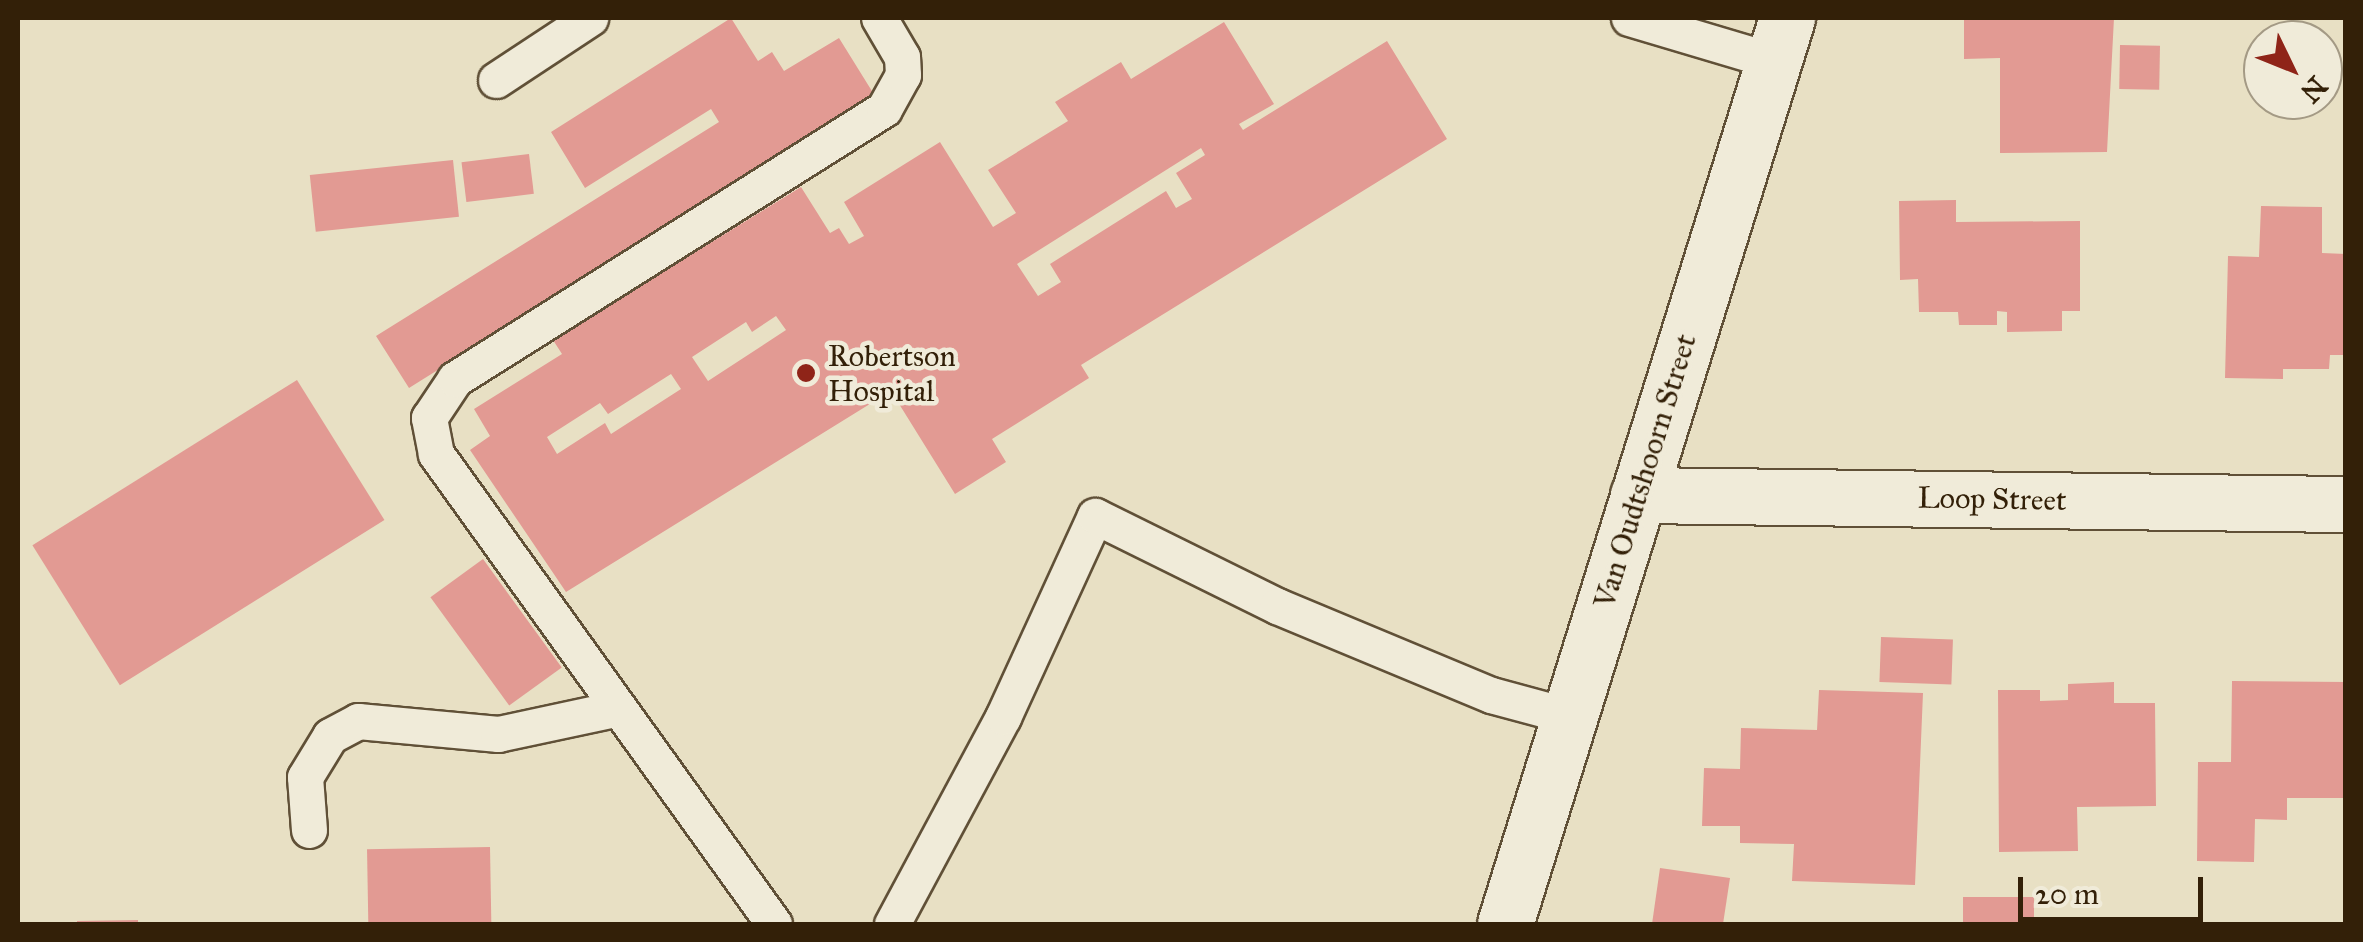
<!DOCTYPE html>
<style>
body{margin:0}
#map{position:relative;width:2363px;height:942px;overflow:hidden;background:#e8e0c4;font-family:"IM FELL Great Primer",serif}
div>[style]{position:absolute}
.building>*{inset:0;background:#e29a93;transform-origin:0 0}
.roads{filter:drop-shadow(2px 0 #605037) drop-shadow(-2px 0 #605037) drop-shadow(0 2px #605037) drop-shadow(0 -2px #605037)}
.service>*{height:35px;margin:-17.5px;padding:0 17.5px;transform-origin:17.5px;border-radius:17.5px;background:#f0ebd9}
.minor>*{height:55px;margin:-27.5px;padding:0 27.5px;transform-origin:27.5px;border-radius:27.5px;background:#f0ebd9}
.dots>*{width:28px;height:28px;translate:-50% -50%;box-sizing:border-box;border:5px solid #f0ebd9;border-radius:50%}
span{translate:-50% -50%;white-space:nowrap;text-align:center;line-height:1.15;-webkit-text-stroke:9px #f0ebd9;paint-order:stroke}
.poi-label{font-size:30px;color:#332008}
.left{translate:0 -50%;text-align:left}
.street-label{font-size:30px;color:#332008}
.frame{position:absolute;inset:0;border:20px solid #332008;pointer-events:none}
.north{position:absolute;left:2243px;top:20px;width:100px;height:100px;box-sizing:border-box;background:#f0ebd9;border:2px solid #a49a85;border-radius:50%;rotate:133deg;font-size:28px;font-weight:700;line-height:40px;text-align:center;color:#332008}
.north::after{content:'';display:block;margin:auto;width:35px;height:45px;background:#8f2418;clip-path:polygon(50% 0,100% 100%,50% 72%,0 100%)}
.scale{position:absolute;left:2018px;top:877px;width:185px;height:45px;box-sizing:border-box;border:5px solid #332008;border-top:0;padding-left:12px;font-size:30px;line-height:35px;white-space:nowrap;color:#332008;-webkit-text-stroke:8px #f0ebd9;paint-order:stroke}
</style>
<div id="map">
<div class="building">
<i style="clip-path:polygon(731px 18px,758px 61px,772px 52px,784px 71px,839px 38px,875px 96px,409px 388px,376px 336px,719px 122px,711px 109px,585px 188px,551px 132px)"></i>
<i style="clip-path:polygon(1964px 18px,2114px 18px,2107px 152px,2000px 153px,2000px 58px,1964px 59px)"></i>
<i style="clip-path:polygon(evenodd,1224px 22px,1274px 104px,1239px 124px,1243px 130px,1387px 41px,1447px 139px,1081px 365px,1089px 378px,992px 439px,1006px 462px,955px 494px,896px 399px,912px 389px,907px 381px,566px 592px,470px 450px,490px 436px,474px 409px,562px 354px,553px 340px,801px 187px,830px 233px,839px 228px,849px 244px,864px 236px,844px 202px,940px 142px,993px 227px,1016px 213px,988px 170px,1068px 121px,1055px 102px,1121px 62px,1131px 79px,1224px 22px,1201px 148px,1205px 155px,1176px 173px,1192px 199px,1176px 208px,1166px 191px,1050px 264px,1061px 282px,1038px 296px,1017px 264px,1201px 148px,1224px 22px,776px 316px,786px 330px,708px 381px,692px 357px,746px 322px,752px 332px,776px 316px,1224px 22px,671px 374px,681px 389px,611px 434px,605px 423px,557px 454px,547px 437px,600px 403px,608px 414px,671px 374px)"></i>
<i style="left:2120px;top:45px;width:40px;height:44px;rotate:1deg"></i>
<i style="left:529px;top:154px;width:40px;height:68px;rotate:83deg"></i>
<i style="left:453px;top:160px;width:57px;height:144px;rotate:84deg"></i>
<i style="clip-path:polygon(1956px 200px,1956px 222px,2080px 221px,2080px 311px,2062px 311px,2062px 331px,2007px 332px,2007px 312px,1997px 311px,1997px 325px,1959px 325px,1958px 312px,1919px 312px,1918px 279px,1900px 280px,1899px 201px)"></i>
<i style="clip-path:polygon(2261px 206px,2322px 207px,2322px 253px,2346px 254px,2346px 355px,2330px 355px,2329px 369px,2283px 369px,2283px 379px,2225px 378px,2228px 256px,2259px 257px)"></i>
<i style="left:297px;top:380px;width:165px;height:312px;rotate:58deg"></i>
<i style="left:483px;top:559px;width:134px;height:65px;rotate:54deg"></i>
<i style="left:1881px;top:637px;width:72px;height:45px;rotate:2deg"></i>
<i style="clip-path:polygon(2232px 681px,2346px 682px,2346px 798px,2287px 798px,2287px 820px,2255px 819px,2254px 862px,2197px 861px,2198px 762px,2231px 762px)"></i>
<i style="clip-path:polygon(2114px 682px,2114px 703px,2155px 703px,2156px 806px,2077px 807px,2078px 851px,1999px 852px,1998px 690px,2040px 690px,2040px 701px,2068px 700px,2068px 684px)"></i>
<i style="clip-path:polygon(1819px 690px,1923px 693px,1915px 885px,1792px 881px,1794px 844px,1740px 843px,1740px 826px,1702px 826px,1704px 768px,1740px 769px,1741px 728px,1817px 730px)"></i>
<i style="left:490px;top:847px;width:77px;height:123px;rotate:89deg"></i>
<i style="clip-path:polygon(1660px 868px,1730px 878px,1723px 924px,1652px 924px)"></i>
<i style="left:1963px;top:897px;width:71px;height:27px"></i>
<i style="clip-path:polygon(138px 920px,138px 924px,77px 924px,77px 921px)"></i>
</div>
<div class="roads">
<div class="service">
<i style="left:1629px;top:18px;width:150px;rotate:16.6deg"></i>
<i style="left:496px;top:80px;width:113px;rotate:-33.4deg"></i>
<i style="left:309px;top:830px;width:53px;rotate:-94.3deg"></i>
<i style="left:305px;top:777px;width:48px;rotate:-58.6deg"></i>
<i style="left:330px;top:736px;width:32px;rotate:-28deg"></i>
<i style="left:358px;top:721px;width:141px;rotate:5.3deg"></i>
<i style="left:498px;top:734px;width:120px;rotate:-12.1deg"></i>
<i style="left:774px;top:924px;width:579px;rotate:-125.72deg"></i>
<i style="left:436px;top:454px;width:37px;rotate:-101deg"></i>
<i style="left:429px;top:418px;width:47px;rotate:-56.3deg"></i>
<i style="left:455px;top:379px;width:507px;rotate:-32.19deg"></i>
<i style="left:884px;top:109px;width:39px;rotate:-61deg"></i>
<i style="left:903px;top:75px;width:18px;rotate:-93deg"></i>
<i style="left:902px;top:57px;width:45px;rotate:-120.5deg"></i>
<i style="left:892px;top:924px;width:235px;rotate:-61.8deg"></i>
<i style="left:1003px;top:717px;width:221px;rotate:-65.4deg"></i>
<i style="left:1095px;top:516px;width:203px;rotate:26.3deg"></i>
<i style="left:1277px;top:606px;width:232px;rotate:22.6deg"></i>
<i style="left:1491px;top:695px;width:81px;rotate:15.1deg"></i>
</div>
<div class="minor">
<i style="left:1638px;top:495px;width:708px;rotate:0.73deg"></i>
<i style="left:1505px;top:924px;width:949px;rotate:-72.71deg"></i>
</div>
</div>
<div class="dots">
<i style="left:806px;top:373px;background:#8f2418"></i>
</div>
<div class="poi-label">
<span class="left" style="left:828px;top:373px">Robertson<br>Hospital</span>
</div>
<div class="street-label">
<span style="left:1645px;top:471px;rotate:-73deg">Van Oudtshoorn Street</span>
<span style="left:1992px;top:499px;rotate:1deg">Loop Street</span>
</div>
<div class="frame"></div>
<div class="north">N</div>
<div class="scale">20 m</div>
</div>
